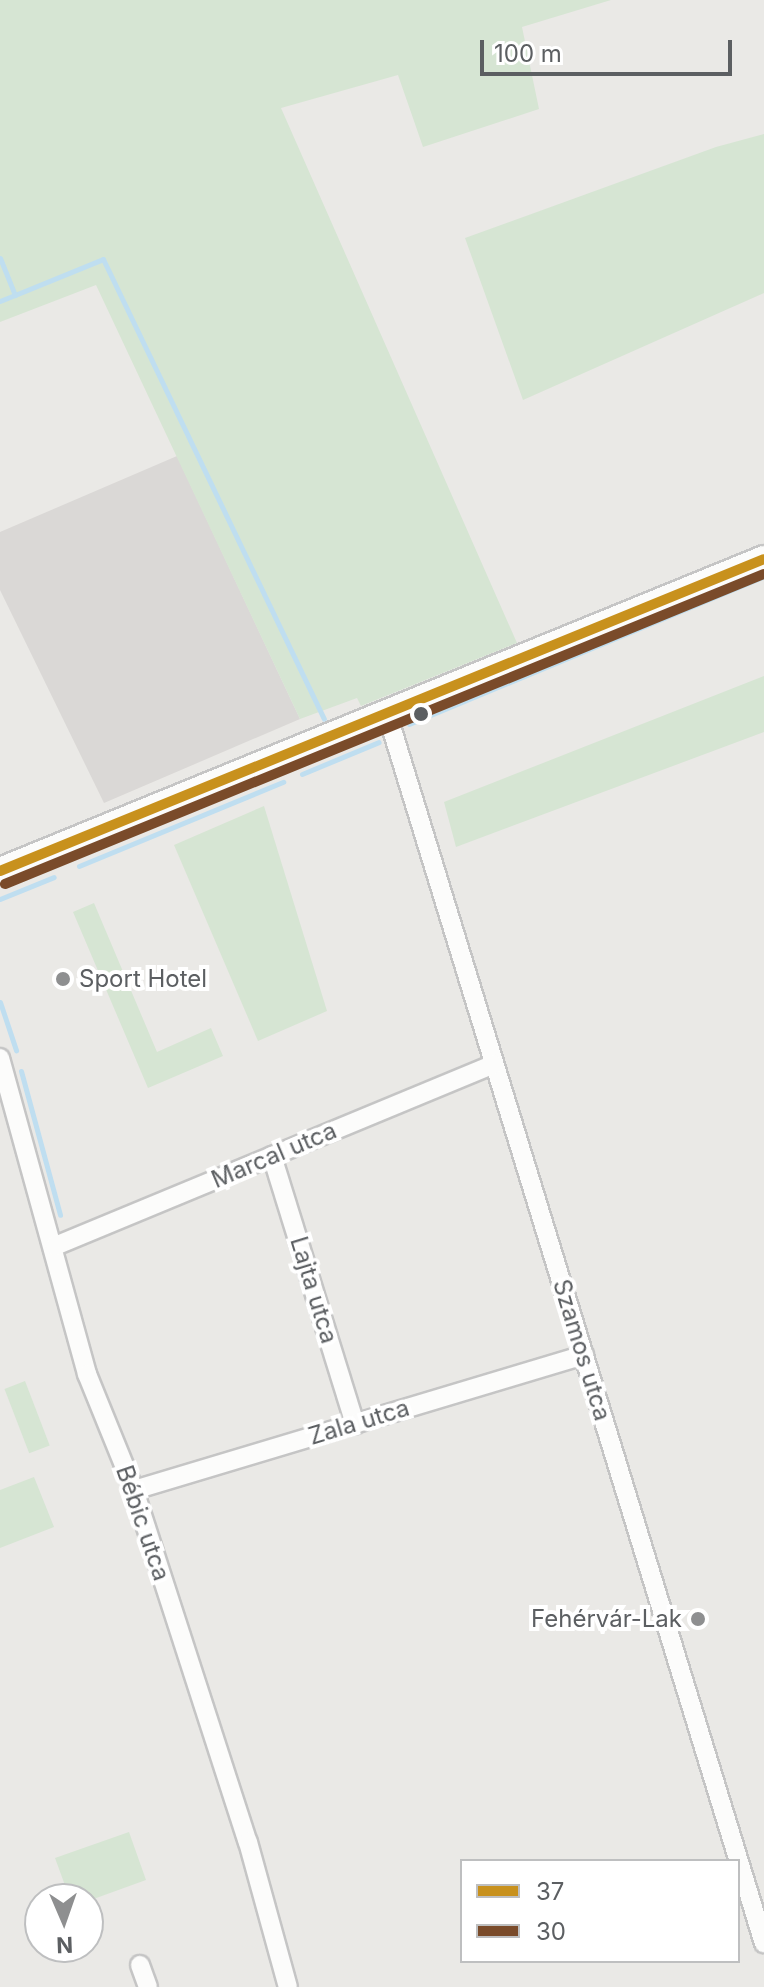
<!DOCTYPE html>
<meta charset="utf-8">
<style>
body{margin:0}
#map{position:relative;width:764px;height:1987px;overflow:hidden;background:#eae9e6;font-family:Inter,sans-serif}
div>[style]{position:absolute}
.industrial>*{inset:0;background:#dad8d6}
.green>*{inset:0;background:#d6e5d3;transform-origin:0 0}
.stream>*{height:5px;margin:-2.5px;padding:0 2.5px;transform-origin:2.5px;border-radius:2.5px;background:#bfdef0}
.roads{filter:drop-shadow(2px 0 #c5c5c5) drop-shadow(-2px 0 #c5c5c5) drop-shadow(0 2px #c5c5c5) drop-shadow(0 -2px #c5c5c5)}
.street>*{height:18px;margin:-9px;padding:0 9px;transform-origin:9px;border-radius:9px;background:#fcfcfb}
.secondary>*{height:26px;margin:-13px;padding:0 13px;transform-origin:13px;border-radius:13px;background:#fcfcfb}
.bus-1>*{height:10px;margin:-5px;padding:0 5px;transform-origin:5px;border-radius:5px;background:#c8911d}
.bus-2>*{height:10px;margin:-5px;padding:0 5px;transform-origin:5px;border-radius:5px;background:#7a4b2a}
.dots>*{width:22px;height:22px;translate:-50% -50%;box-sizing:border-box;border:4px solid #fff;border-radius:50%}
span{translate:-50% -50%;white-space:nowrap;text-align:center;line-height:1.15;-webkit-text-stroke:8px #fff;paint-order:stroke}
.poi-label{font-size:24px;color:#5c5f62}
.left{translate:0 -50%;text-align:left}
.right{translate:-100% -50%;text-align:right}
.street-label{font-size:24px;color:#5c5f62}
.legend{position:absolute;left:460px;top:1859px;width:280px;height:104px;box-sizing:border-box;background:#fff;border:2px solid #bebfc0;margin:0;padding:10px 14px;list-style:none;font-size:24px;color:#5c5f62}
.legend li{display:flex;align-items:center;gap:16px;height:40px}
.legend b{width:40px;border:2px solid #bebfc0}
.north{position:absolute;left:24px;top:1883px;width:80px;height:80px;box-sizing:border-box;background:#fff;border:2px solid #bebfc0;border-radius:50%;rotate:178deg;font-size:22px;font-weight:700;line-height:32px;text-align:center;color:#5c5f62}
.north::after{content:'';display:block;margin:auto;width:28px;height:36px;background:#8e8f90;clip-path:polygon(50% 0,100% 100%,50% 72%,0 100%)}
.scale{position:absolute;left:480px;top:40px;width:252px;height:36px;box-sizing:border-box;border:4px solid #5c5f62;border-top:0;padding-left:10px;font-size:24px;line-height:28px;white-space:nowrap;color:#5c5f62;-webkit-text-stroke:6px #fff;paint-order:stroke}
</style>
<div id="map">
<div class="industrial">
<i style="clip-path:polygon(177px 456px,300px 719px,104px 803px,0 590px,0 532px)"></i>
</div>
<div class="green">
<i style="clip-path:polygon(0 0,611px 0,522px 27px,539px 109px,423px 147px,398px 75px,281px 108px,517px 643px,361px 706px,357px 698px,300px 719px,96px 285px,0 322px)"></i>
<i style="clip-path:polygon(764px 134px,764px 293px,523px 400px,465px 238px,716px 147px)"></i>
<i style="clip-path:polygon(764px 676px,764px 732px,456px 847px,444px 802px)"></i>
<i style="clip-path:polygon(264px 806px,327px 1011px,258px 1041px,174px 845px)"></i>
<i style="clip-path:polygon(94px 903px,157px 1052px,211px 1028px,223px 1056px,148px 1088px,73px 912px)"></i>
<i style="left:25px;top:1381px;width:69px;height:22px;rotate:69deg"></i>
<i style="clip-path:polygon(34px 1477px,54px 1527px,0 1548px,0 1490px)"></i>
<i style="clip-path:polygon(129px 1832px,146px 1880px,88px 1901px,70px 1899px,55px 1858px)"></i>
</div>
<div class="stream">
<i style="left:0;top:258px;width:40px;rotate:68deg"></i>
<i style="left:15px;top:295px;width:95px;rotate:-22.2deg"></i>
<i style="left:103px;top:259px;width:510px;rotate:64.34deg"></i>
<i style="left:0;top:301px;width:16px;rotate:-22deg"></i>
<i style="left:409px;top:724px;width:385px;rotate:-22.6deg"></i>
<i style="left:302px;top:774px;width:83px;rotate:-22.6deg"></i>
<i style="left:79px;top:866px;width:221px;rotate:-22.4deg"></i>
<i style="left:0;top:899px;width:58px;rotate:-22.2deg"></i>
<i style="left:0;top:1002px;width:51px;rotate:71.6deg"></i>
<i style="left:21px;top:1071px;width:149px;rotate:74.8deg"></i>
</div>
<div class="roads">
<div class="street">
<i style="left:386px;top:710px;width:1290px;rotate:72.96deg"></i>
<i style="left:0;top:1058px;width:328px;rotate:74.6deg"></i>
<i style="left:87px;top:1374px;width:125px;rotate:67.9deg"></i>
<i style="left:134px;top:1490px;width:370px;rotate:72.1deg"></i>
<i style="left:248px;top:1842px;width:150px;rotate:74.6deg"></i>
<i style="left:272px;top:1156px;width:281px;rotate:72.8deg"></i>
<i style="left:55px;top:1246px;width:475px;rotate:-22.5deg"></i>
<i style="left:134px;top:1490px;width:470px;rotate:-16.7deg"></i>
<i style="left:140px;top:1965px;width:23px;rotate:70deg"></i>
</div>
<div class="secondary">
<i style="left:0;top:871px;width:825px;rotate:-22.21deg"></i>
</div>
</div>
<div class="bus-1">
<i style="left:0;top:871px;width:825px;rotate:-22.21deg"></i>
</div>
<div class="bus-2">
<i style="left:5px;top:884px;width:820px;rotate:-22.22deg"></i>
</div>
<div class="dots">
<i style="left:421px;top:714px;background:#5c5f62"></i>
<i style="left:63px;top:979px;background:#8e8f90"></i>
<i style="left:698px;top:1619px;background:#8e8f90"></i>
</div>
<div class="poi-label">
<span class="left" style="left:79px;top:979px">Sport Hotel</span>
<span class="right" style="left:682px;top:1619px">Fehérvár-Lak</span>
</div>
<div class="street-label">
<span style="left:274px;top:1155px;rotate:-23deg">Marcal utca</span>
<span style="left:314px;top:1290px;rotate:73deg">Lajta utca</span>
<span style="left:582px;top:1350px;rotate:73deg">Szamos utca</span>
<span style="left:359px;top:1422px;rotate:-17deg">Zala utca</span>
<span style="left:143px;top:1523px;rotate:71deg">Bébic utca</span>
</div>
<ul class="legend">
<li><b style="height:10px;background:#c8911d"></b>37</li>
<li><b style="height:10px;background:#7a4b2a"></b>30</li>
</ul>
<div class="north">N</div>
<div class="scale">100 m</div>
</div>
